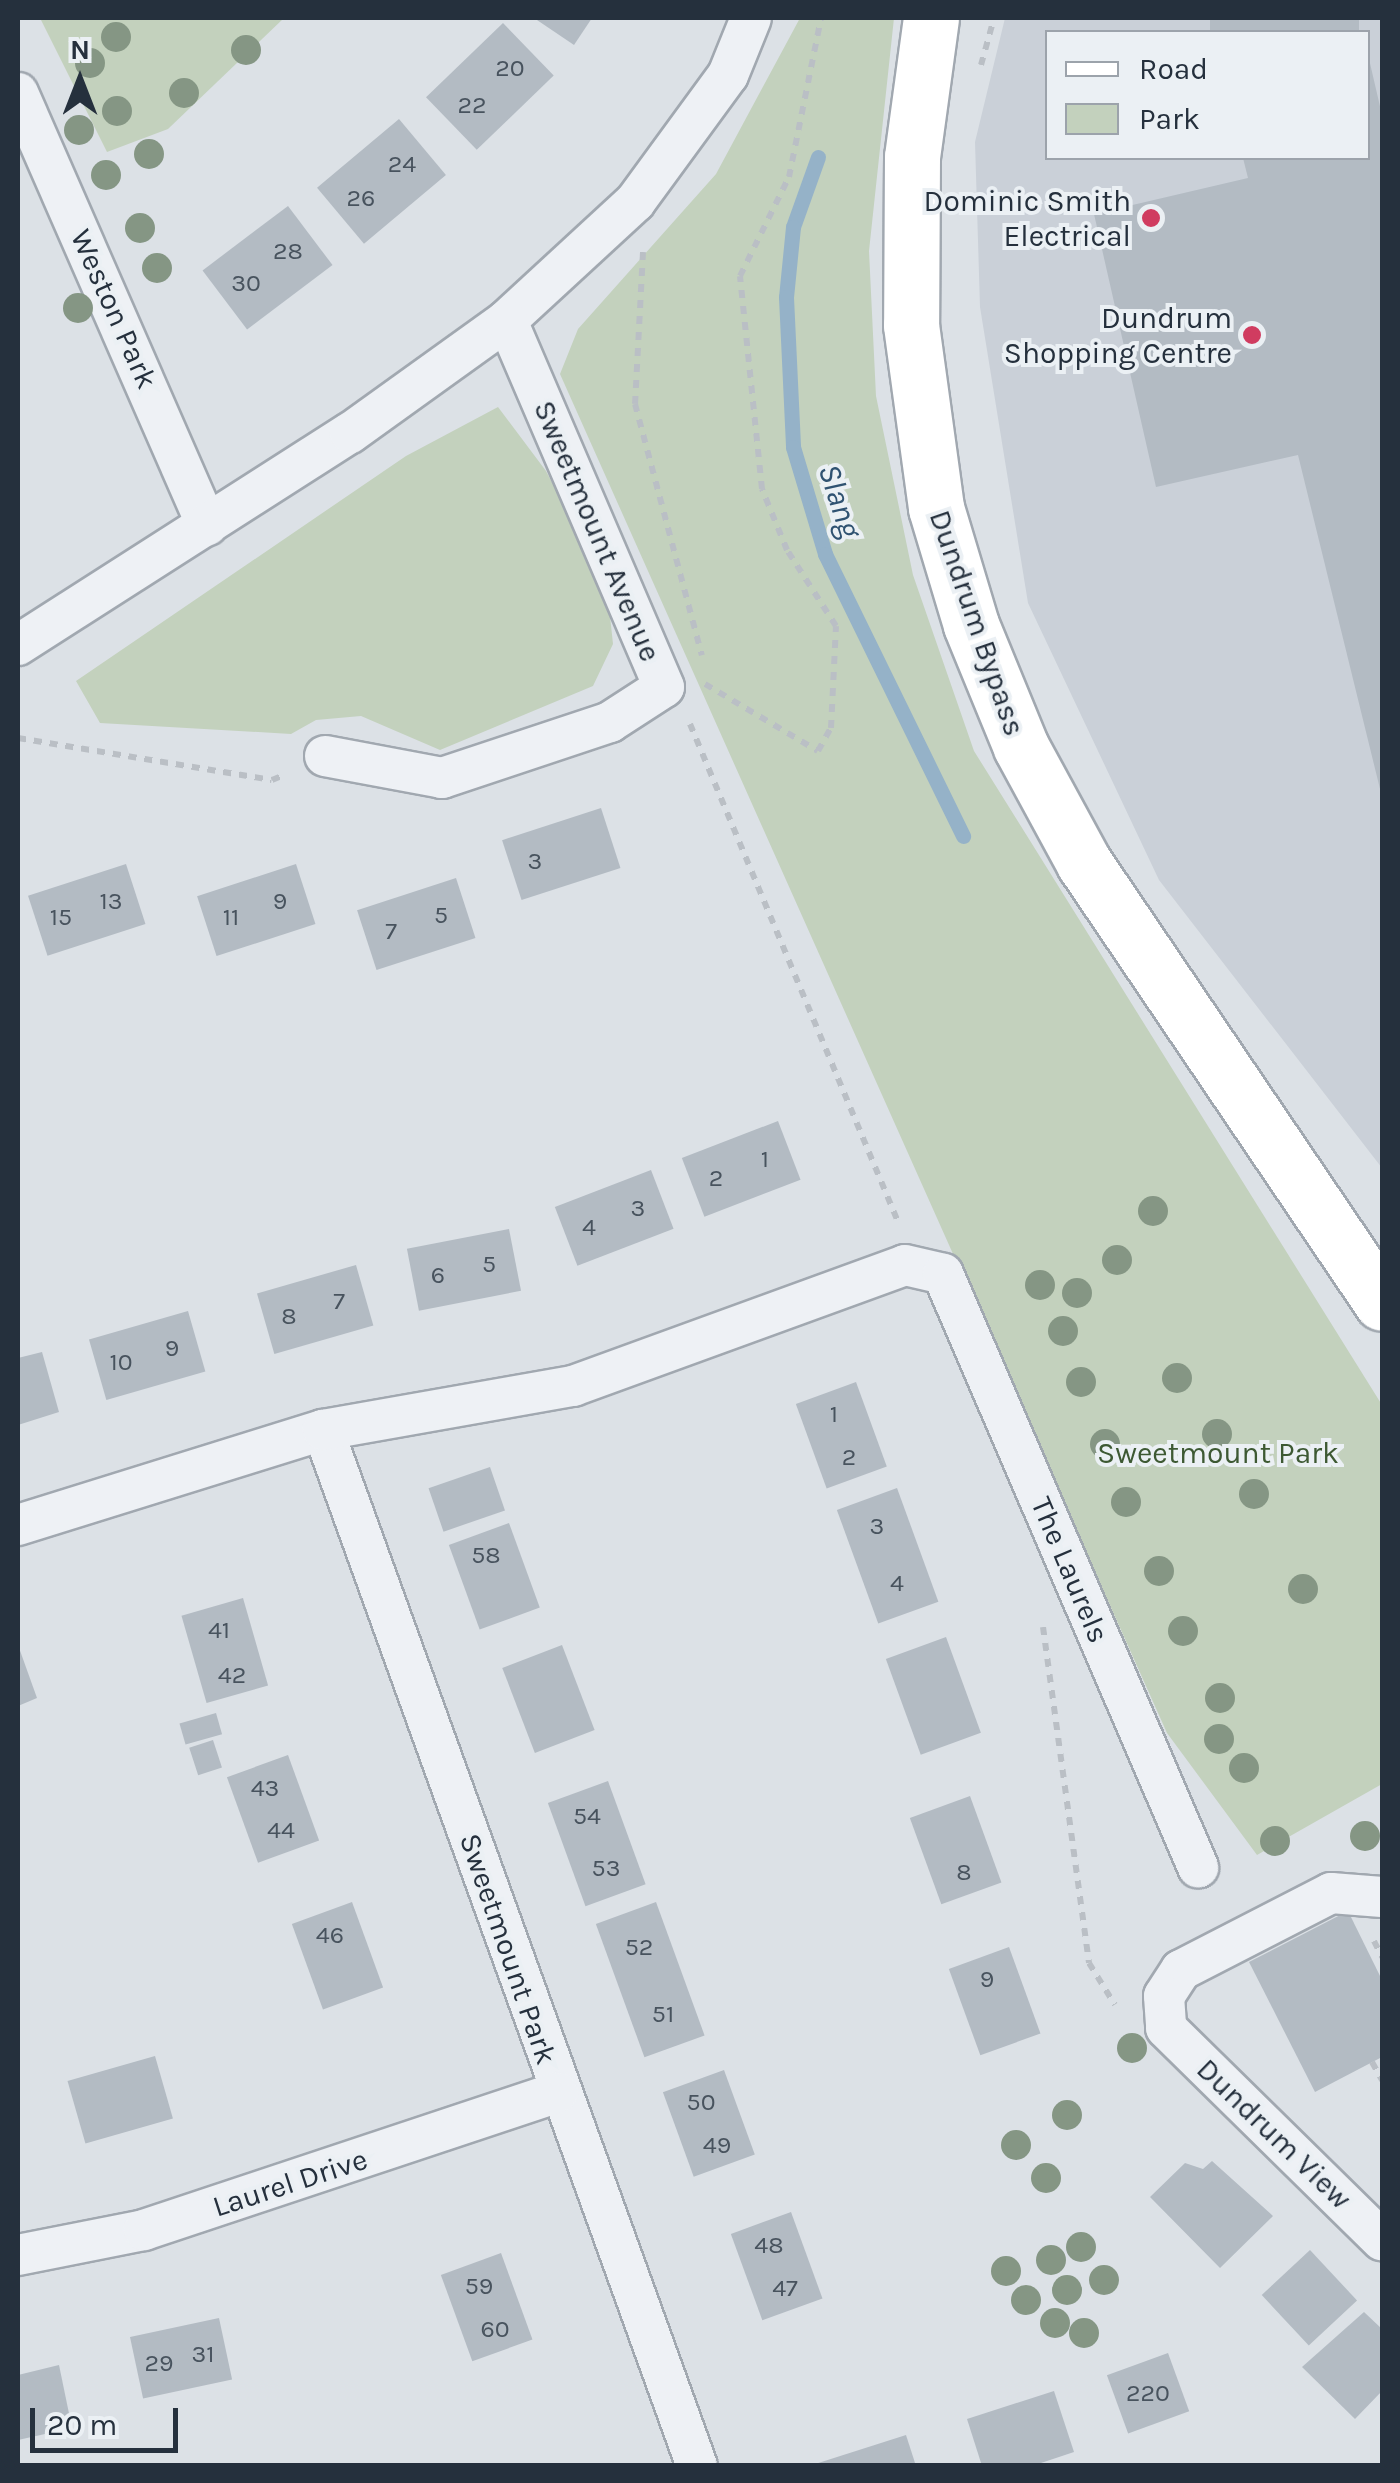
<!DOCTYPE html>
<style>
body{margin:0}
#map{position:relative;width:1400px;height:2483px;overflow:hidden;background:#dce1e6;font-family:Karla,sans-serif}
div>[style]{position:absolute}
.built>*{inset:0;background:#cad0d8}
.green>*{inset:0;background:#c3d1bd}
.stream>*{height:15px;margin:-7.5px;padding:0 7.5px;transform-origin:7.5px;border-radius:7.5px;background:#95b2c8}
.building>*{inset:0;background:#b3bbc3;transform-origin:0 0}
.path>*{height:6px;margin-top:-3px;transform-origin:0;background:repeating-linear-gradient(90deg,#babfc5 0 8px,transparent 0 16px)}
.roads{filter:drop-shadow(2px 0 #a1a8b0) drop-shadow(-2px 0 #a1a8b0) drop-shadow(0 2px #a1a8b0) drop-shadow(0 -2px #a1a8b0)}
.minor>*{height:40px;margin:-20px;padding:0 20px;transform-origin:20px;border-radius:20px;background:#eef1f5}
.secondary>*{height:55px;margin:-27.5px;padding:0 27.5px;transform-origin:27.5px;border-radius:27.5px;background:#fff}
.trees>*{width:30px;height:30px;margin:-15px;border-radius:50%;background:#859684}
.dots>*{width:28px;height:28px;translate:-50% -50%;box-sizing:border-box;border:5px solid #ebf0f4;border-radius:50%}
span{translate:-50% -50%;white-space:nowrap;text-align:center;line-height:1.15;-webkit-text-stroke:8px #ebf0f4;paint-order:stroke}
.number-label{font-size:25px;color:#48535e}
.number-label span{-webkit-text-stroke-width:0}
.poi-label{font-size:30px;color:#25303d}
.right{translate:-100% -50%;text-align:right}
.street-label{font-size:30px;color:#25303d}
.park-label{font-size:30px;color:#3d5933}
.water-label{font-size:32px;color:#2f5271;font-style:italic}
.frame{position:absolute;inset:0;border:20px solid #25303d;pointer-events:none}
.legend{position:absolute;left:1045px;top:30px;width:325px;height:130px;box-sizing:border-box;background:#ebf0f4;border:2px solid #9ca3ab;margin:0;padding:12px 18px;list-style:none;font-size:30px;color:#25303d}
.legend li{display:flex;align-items:center;gap:20px;height:50px}
.legend b{width:50px;border:2px solid #9ca3ab}
.north{position:absolute;left:30px;top:30px;width:100px;height:100px;-webkit-text-stroke:8px #ebf0f4;paint-order:stroke;rotate:0deg;font-size:28px;font-weight:700;line-height:40px;text-align:center;color:#25303d}
.north::after{content:'';display:block;margin:auto;width:35px;height:45px;background:#25303d;clip-path:polygon(50% 0,100% 100%,50% 72%,0 100%)}
.scale{position:absolute;left:30px;top:2408px;width:148px;height:45px;box-sizing:border-box;border:5px solid #25303d;border-top:0;padding-left:12px;font-size:30px;line-height:35px;white-space:nowrap;color:#25303d;-webkit-text-stroke:8px #ebf0f4;paint-order:stroke}
</style>
<div id="map">
<div class="built">
<i style="clip-path:polygon(evenodd,1005px 18px,1382px 18px,1382px 1168px,1159px 880px,1028px 603px,980px 307px,975px 142px,1005px 18px,1048px 32px,1368px 32px,1368px 158px,1048px 158px,1048px 32px)"></i>
</div>
<div class="green">
<i style="clip-path:polygon(40px 18px,284px 18px,168px 129px,107px 152px)"></i>
<i style="clip-path:polygon(800px 18px,894px 18px,869px 251px,876px 396px,913px 575px,974px 751px,1382px 1405px,1382px 1784px,1257px 1855px,1167px 1733px,560px 374px,578px 329px,716px 174px)"></i>
<i style="clip-path:polygon(498px 407px,546px 471px,607px 588px,613px 644px,593px 686px,440px 750px,361px 716px,316px 720px,291px 734px,100px 723px,76px 681px,406px 456px)"></i>
</div>
<div class="stream">
<i style="left:818px;top:157px;width:74px;rotate:109.7deg"></i>
<i style="left:793px;top:227px;width:70px;rotate:95.7deg"></i>
<i style="left:786px;top:297px;width:150px;rotate:87.3deg"></i>
<i style="left:793px;top:447px;width:112px;rotate:73.3deg"></i>
<i style="left:825px;top:554px;width:314px;rotate:63.9deg"></i>
</div>
<div class="building">
<i style="clip-path:polygon(534px 18px,592px 18px,574px 45px)"></i>
<i style="left:1210px;top:18px;width:149px;height:14px"></i>
<i style="left:503px;top:23px;width:73px;height:107px;rotate:46deg"></i>
<i style="clip-path:polygon(1369px 59px,1382px 115px,1381px 793px,1298px 455px,1156px 487px,1094px 214px,1248px 178px,1243px 158px,1368px 158px)"></i>
<i style="left:399px;top:119px;width:73px;height:107px;rotate:50deg"></i>
<i style="left:288px;top:206px;width:74px;height:107px;rotate:53deg"></i>
<i style="left:601px;top:808px;width:63px;height:104px;rotate:72deg"></i>
<i style="left:126px;top:864px;width:63px;height:103px;rotate:72deg"></i>
<i style="left:296px;top:864px;width:63px;height:104px;rotate:72deg"></i>
<i style="left:456px;top:878px;width:63px;height:104px;rotate:72deg"></i>
<i style="left:778px;top:1121px;width:63px;height:103px;rotate:69deg"></i>
<i style="left:651px;top:1170px;width:63px;height:103px;rotate:69deg"></i>
<i style="left:509px;top:1229px;width:63px;height:104px;rotate:79deg"></i>
<i style="left:356px;top:1265px;width:63px;height:103px;rotate:74deg"></i>
<i style="left:188px;top:1311px;width:63px;height:103px;rotate:74deg"></i>
<i style="clip-path:polygon(42px 1352px,59px 1412px,18px 1425px,18px 1358px)"></i>
<i style="left:856px;top:1382px;width:90px;height:64px;rotate:70deg"></i>
<i style="left:490px;top:1467px;width:46px;height:65px;rotate:71deg"></i>
<i style="left:897px;top:1488px;width:121px;height:64px;rotate:70deg"></i>
<i style="left:509px;top:1523px;width:90px;height:64px;rotate:70deg"></i>
<i style="left:243px;top:1598px;width:91px;height:64px;rotate:74deg"></i>
<i style="left:946px;top:1637px;width:102px;height:64px;rotate:70deg"></i>
<i style="clip-path:polygon(18px 1645px,37px 1698px,18px 1706px)"></i>
<i style="left:562px;top:1645px;width:91px;height:64px;rotate:69deg"></i>
<i style="left:216px;top:1713px;width:22px;height:38px;rotate:74deg"></i>
<i style="left:213px;top:1740px;width:29px;height:25px;rotate:72deg"></i>
<i style="left:288px;top:1755px;width:91px;height:65px;rotate:70deg"></i>
<i style="left:608px;top:1781px;width:110px;height:64px;rotate:70deg"></i>
<i style="left:970px;top:1796px;width:92px;height:64px;rotate:70deg"></i>
<i style="left:352px;top:1902px;width:91px;height:64px;rotate:70deg"></i>
<i style="left:656px;top:1902px;width:142px;height:64px;rotate:70deg"></i>
<i style="clip-path:polygon(1348px 1911px,1382px 1980px,1382px 2057px,1315px 2092px,1249px 1962px)"></i>
<i style="left:1009px;top:1947px;width:92px;height:64px;rotate:70deg"></i>
<i style="left:155px;top:2056px;width:65px;height:91px;rotate:74deg"></i>
<i style="left:724px;top:2070px;width:90px;height:65px;rotate:70deg"></i>
<i style="clip-path:polygon(1212px 2161px,1273px 2216px,1220px 2268px,1150px 2197px,1185px 2163px,1203px 2169px)"></i>
<i style="left:791px;top:2212px;width:92px;height:64px;rotate:70deg"></i>
<i style="left:1310px;top:2250px;width:69px;height:66px;rotate:47deg"></i>
<i style="left:501px;top:2253px;width:92px;height:64px;rotate:70deg"></i>
<i style="clip-path:polygon(1364px 2312px,1382px 2329px,1382px 2391px,1355px 2419px,1302px 2367px)"></i>
<i style="left:219px;top:2318px;width:63px;height:91px;rotate:78deg"></i>
<i style="left:1168px;top:2353px;width:62px;height:65px;rotate:70deg"></i>
<i style="clip-path:polygon(59px 2365px,72px 2428px,18px 2440px,18px 2375px)"></i>
<i style="clip-path:polygon(1054px 2391px,1074px 2452px,1032px 2466px,982px 2466px,967px 2419px)"></i>
<i style="clip-path:polygon(906px 2435px,916px 2466px,813px 2466px,812px 2465px)"></i>
</div>
<div class="path">
<i style="left:981px;top:65px;width:49px;rotate:-74.5deg"></i>
<i style="left:643px;top:252px;width:152px;rotate:93deg"></i>
<i style="left:635px;top:404px;width:260px;rotate:75.1deg"></i>
<i style="left:705px;top:684px;width:131px;rotate:30.7deg"></i>
<i style="left:818px;top:751px;width:26px;rotate:-61deg"></i>
<i style="left:831px;top:728px;width:102px;rotate:-87.2deg"></i>
<i style="left:836px;top:626px;width:90px;rotate:-122.8deg"></i>
<i style="left:787px;top:550px;width:66px;rotate:-112.3deg"></i>
<i style="left:762px;top:489px;width:214px;rotate:-95.9deg"></i>
<i style="left:740px;top:276px;width:110px;rotate:-63.7deg"></i>
<i style="left:789px;top:177px;width:162px;rotate:-78.6deg"></i>
<i style="left:690px;top:724px;width:542px;rotate:67.32deg"></i>
<i style="left:18px;top:738px;width:257px;rotate:9.4deg"></i>
<i style="left:272px;top:780px;width:15px;rotate:-23deg"></i>
<i style="left:1043px;top:1627px;width:339px;rotate:82.2deg"></i>
<i style="left:1089px;top:1963px;width:49px;rotate:58.2deg"></i>
<i style="left:1374px;top:1941px;width:18px;rotate:63deg"></i>
<i style="left:1372px;top:2062px;width:21px;rotate:61deg"></i>
</div>
<div class="roads">
<div class="minor">
<i style="left:18px;top:93px;width:472px;rotate:66.4deg"></i>
<i style="left:18px;top:645px;width:394px;rotate:-32.6deg"></i>
<i style="left:350px;top:433px;width:193px;rotate:-35.7deg"></i>
<i style="left:507px;top:320px;width:174px;rotate:-42.7deg"></i>
<i style="left:635px;top:202px;width:157px;rotate:-53.8deg"></i>
<i style="left:728px;top:75px;width:61px;rotate:-68deg"></i>
<i style="left:325px;top:756px;width:119px;rotate:10.6deg"></i>
<i style="left:442px;top:778px;width:177px;rotate:-18.4deg"></i>
<i style="left:610px;top:722px;width:64px;rotate:-32.9deg"></i>
<i style="left:664px;top:687px;width:399px;rotate:-113.2deg"></i>
<i style="left:323px;top:1430px;width:1101px;rotate:70.15deg"></i>
<i style="left:18px;top:1525px;width:319px;rotate:-17.3deg"></i>
<i style="left:323px;top:1430px;width:254px;rotate:-10deg"></i>
<i style="left:573px;top:1386px;width:353px;rotate:-20deg"></i>
<i style="left:905px;top:1265px;width:39px;rotate:13deg"></i>
<i style="left:943px;top:1274px;width:646px;rotate:66.73deg"></i>
<i style="left:1382px;top:1897px;width:51px;rotate:-175.5deg"></i>
<i style="left:1331px;top:1893px;width:169px;rotate:152.8deg"></i>
<i style="left:1181px;top:1970px;width:31px;rotate:123deg"></i>
<i style="left:1164px;top:1996px;width:32px;rotate:86deg"></i>
<i style="left:1166px;top:2028px;width:303px;rotate:44.5deg"></i>
<i style="left:18px;top:2255px;width:128px;rotate:-11.2deg"></i>
<i style="left:144px;top:2230px;width:436px;rotate:-18.4deg"></i>
</div>
<div class="secondary">
<i style="left:931px;top:18px;width:140px;rotate:97.8deg"></i>
<i style="left:912px;top:157px;width:168px;rotate:90.3deg"></i>
<i style="left:911px;top:325px;width:185px;rotate:82.2deg"></i>
<i style="left:936px;top:508px;width:122px;rotate:73.3deg"></i>
<i style="left:971px;top:625px;width:132px;rotate:67.7deg"></i>
<i style="left:1021px;top:747px;width:132px;rotate:61.5deg"></i>
<i style="left:1084px;top:863px;width:531px;rotate:55.89deg"></i>
</div>
</div>
<div class="trees">
<i style="left:116px;top:37px"></i>
<i style="left:246px;top:50px"></i>
<i style="left:90px;top:63px"></i>
<i style="left:184px;top:93px"></i>
<i style="left:117px;top:111px"></i>
<i style="left:79px;top:130px"></i>
<i style="left:149px;top:154px"></i>
<i style="left:106px;top:175px"></i>
<i style="left:140px;top:228px"></i>
<i style="left:157px;top:268px"></i>
<i style="left:78px;top:308px"></i>
<i style="left:1153px;top:1211px"></i>
<i style="left:1117px;top:1260px"></i>
<i style="left:1040px;top:1285px"></i>
<i style="left:1077px;top:1293px"></i>
<i style="left:1063px;top:1331px"></i>
<i style="left:1177px;top:1378px"></i>
<i style="left:1081px;top:1382px"></i>
<i style="left:1217px;top:1434px"></i>
<i style="left:1105px;top:1444px"></i>
<i style="left:1254px;top:1494px"></i>
<i style="left:1126px;top:1502px"></i>
<i style="left:1159px;top:1571px"></i>
<i style="left:1303px;top:1589px"></i>
<i style="left:1183px;top:1631px"></i>
<i style="left:1220px;top:1698px"></i>
<i style="left:1219px;top:1739px"></i>
<i style="left:1244px;top:1768px"></i>
<i style="left:1365px;top:1836px"></i>
<i style="left:1275px;top:1841px"></i>
<i style="left:1132px;top:2048px"></i>
<i style="left:1067px;top:2115px"></i>
<i style="left:1016px;top:2145px"></i>
<i style="left:1046px;top:2178px"></i>
<i style="left:1081px;top:2247px"></i>
<i style="left:1051px;top:2260px"></i>
<i style="left:1006px;top:2271px"></i>
<i style="left:1104px;top:2280px"></i>
<i style="left:1067px;top:2290px"></i>
<i style="left:1026px;top:2300px"></i>
<i style="left:1055px;top:2323px"></i>
<i style="left:1084px;top:2333px"></i>
</div>
<div class="dots">
<i style="left:1151px;top:218px;background:#d03c60"></i>
<i style="left:1252px;top:335px;background:#d03c60"></i>
</div>
<div class="number-label">
<span style="left:510px;top:68px">20</span>
<span style="left:472px;top:105px">22</span>
<span style="left:402px;top:164px">24</span>
<span style="left:361px;top:198px">26</span>
<span style="left:288px;top:251px">28</span>
<span style="left:246px;top:283px">30</span>
<span style="left:535px;top:861px">3</span>
<span style="left:111px;top:901px">13</span>
<span style="left:280px;top:901px">9</span>
<span style="left:441px;top:915px">5</span>
<span style="left:61px;top:917px">15</span>
<span style="left:231px;top:917px">11</span>
<span style="left:391px;top:931px">7</span>
<span style="left:765px;top:1159px">1</span>
<span style="left:716px;top:1178px">2</span>
<span style="left:638px;top:1208px">3</span>
<span style="left:589px;top:1227px">4</span>
<span style="left:489px;top:1264px">5</span>
<span style="left:438px;top:1275px">6</span>
<span style="left:339px;top:1301px">7</span>
<span style="left:289px;top:1316px">8</span>
<span style="left:172px;top:1348px">9</span>
<span style="left:121px;top:1362px">10</span>
<span style="left:834px;top:1414px">1</span>
<span style="left:849px;top:1457px">2</span>
<span style="left:877px;top:1526px">3</span>
<span style="left:486px;top:1555px">58</span>
<span style="left:897px;top:1583px">4</span>
<span style="left:219px;top:1630px">41</span>
<span style="left:232px;top:1675px">42</span>
<span style="left:265px;top:1788px">43</span>
<span style="left:587px;top:1816px">54</span>
<span style="left:281px;top:1830px">44</span>
<span style="left:606px;top:1868px">53</span>
<span style="left:964px;top:1872px">8</span>
<span style="left:330px;top:1935px">46</span>
<span style="left:639px;top:1947px">52</span>
<span style="left:987px;top:1979px">9</span>
<span style="left:663px;top:2014px">51</span>
<span style="left:701px;top:2102px">50</span>
<span style="left:717px;top:2145px">49</span>
<span style="left:769px;top:2245px">48</span>
<span style="left:479px;top:2286px">59</span>
<span style="left:785px;top:2288px">47</span>
<span style="left:495px;top:2329px">60</span>
<span style="left:203px;top:2354px">31</span>
<span style="left:159px;top:2363px">29</span>
<span style="left:1148px;top:2393px">220</span>
</div>
<div class="poi-label">
<span class="right" style="left:1131px;top:218px">Dominic Smith<br>Electrical</span>
<span class="right" style="left:1232px;top:335px">Dundrum<br>Shopping Centre</span>
</div>
<div class="street-label">
<span style="left:114px;top:309px;rotate:66deg">Weston Park</span>
<span style="left:597px;top:531px;rotate:67deg">Sweetmount Avenue</span>
<span style="left:977px;top:623px;rotate:71deg">Dundrum Bypass</span>
<span style="left:1070px;top:1570px;rotate:67deg">The Laurels</span>
<span style="left:508px;top:1949px;rotate:71deg">Sweetmount Park</span>
<span style="left:1274px;top:2134px;rotate:44deg">Dundrum View</span>
<span style="left:290px;top:2183px;rotate:-18deg">Laurel Drive</span>
</div>
<div class="park-label">
<span style="left:1218px;top:1453px">Sweetmount Park</span>
</div>
<div class="water-label">
<span style="left:839px;top:501px;rotate:72deg">Slang</span>
</div>
<div class="frame"></div>
<ul class="legend">
<li><b style="height:12px;background:#fff"></b>Road</li>
<li><b style="height:28px;background:#c3d1bd"></b>Park</li>
</ul>
<div class="north">N</div>
<div class="scale">20 m</div>
</div>
